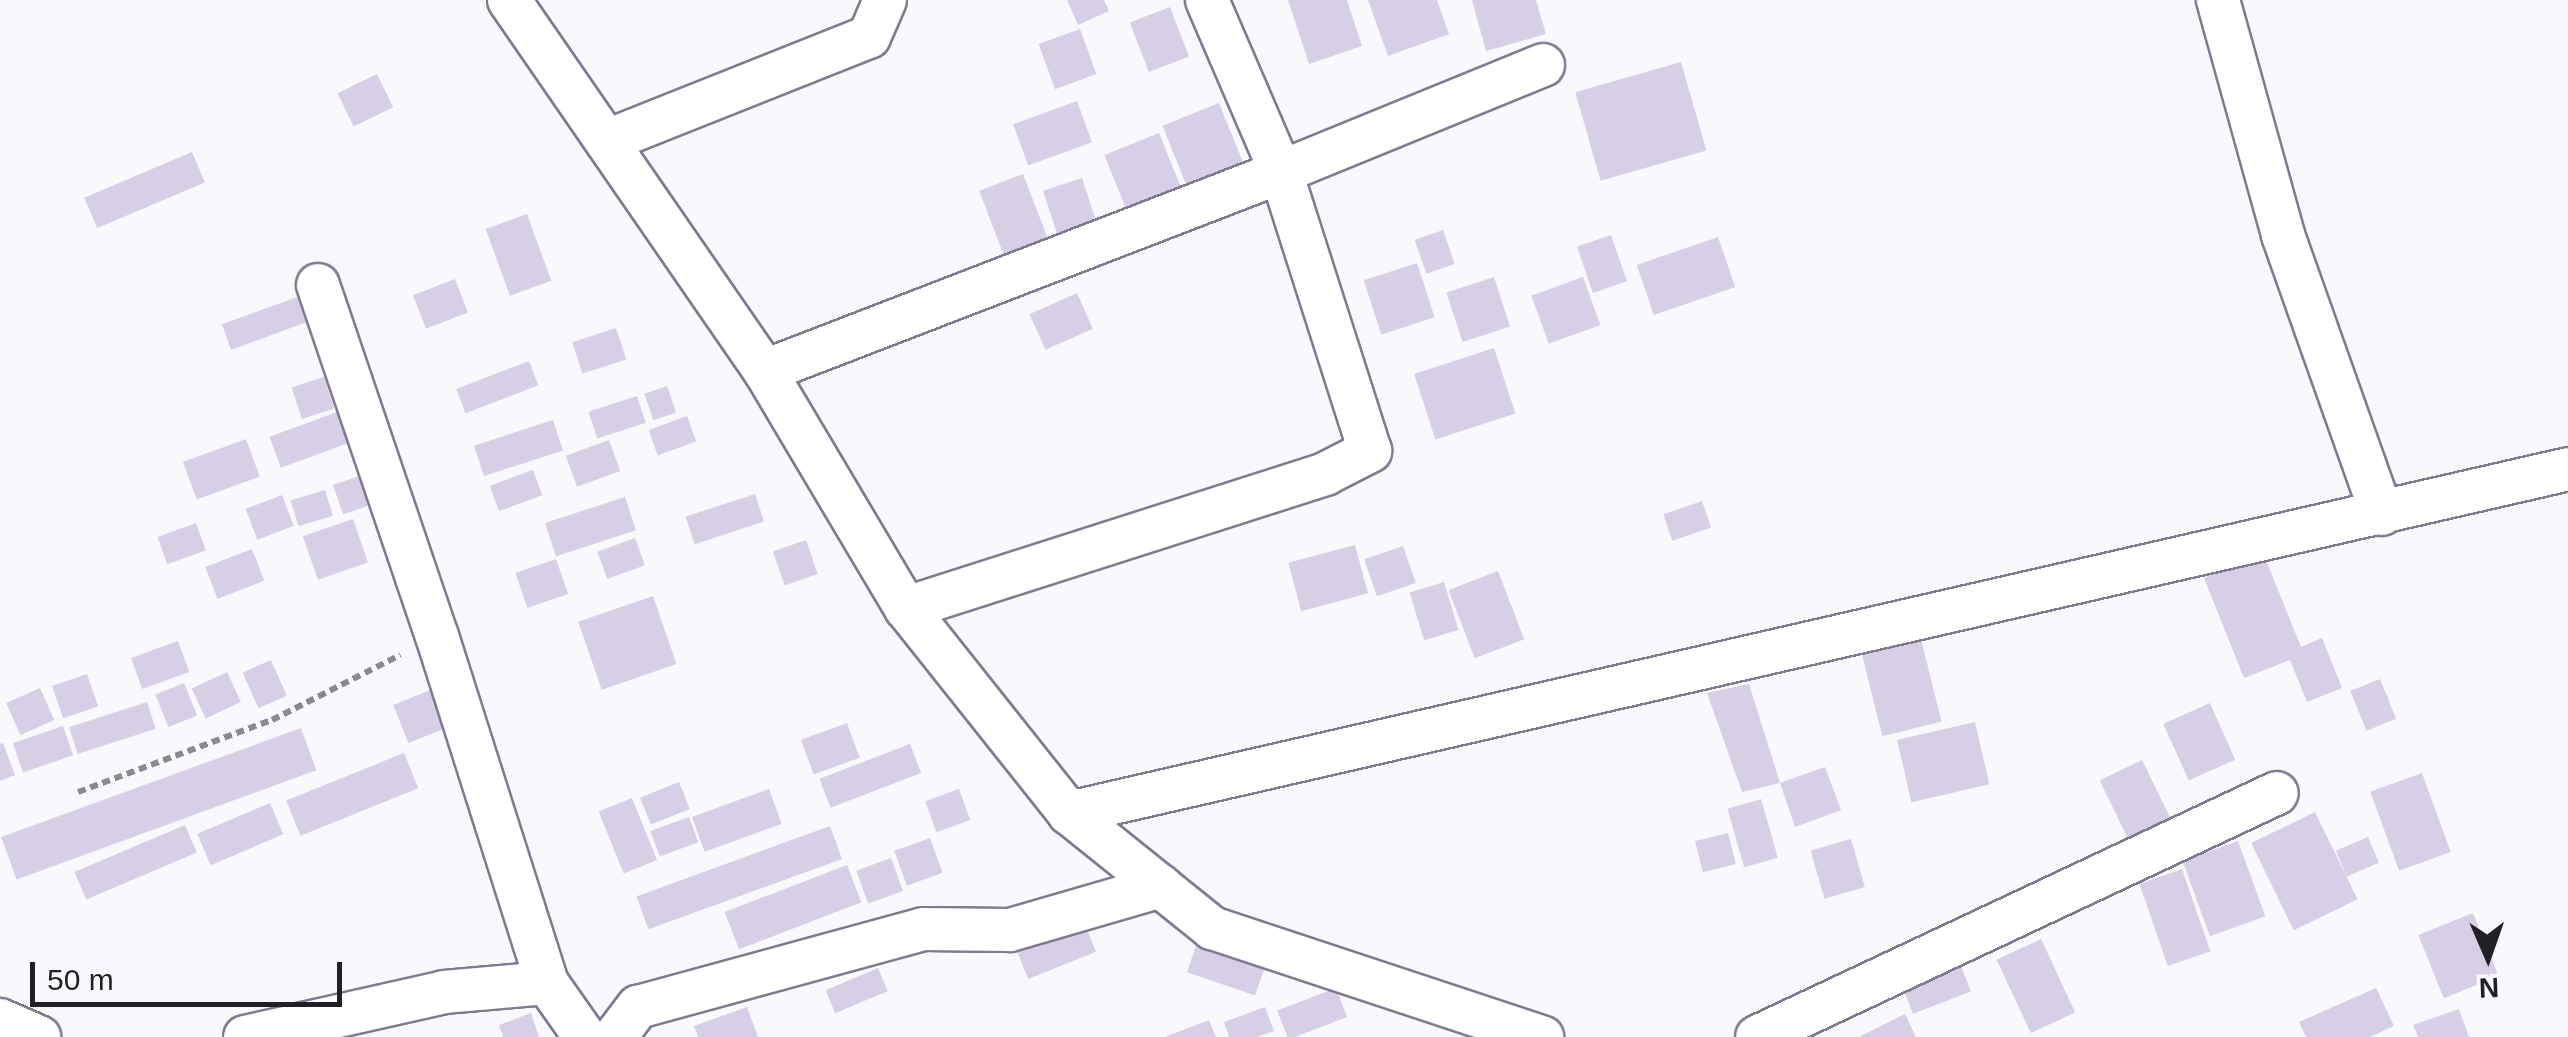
<!DOCTYPE html>
<style>
body{margin:0}
#map{position:relative;width:2568px;height:1037px;overflow:hidden;background:#f9f8fc;font-family:Helvetica,sans-serif}
div>[style]{position:absolute}
.building>*{inset:0;background:#d6cfe6;transform-origin:0 0}
.path>*{height:6px;margin-top:-3px;transform-origin:0;background:repeating-linear-gradient(90deg,#8b898f 0 8px,transparent 0 13px)}
.roads{filter:drop-shadow(2px 0 #817a8f) drop-shadow(-2px 0 #817a8f) drop-shadow(0 2px #817a8f) drop-shadow(0 -2px #817a8f)}
.minor>*{height:42px;margin:-21px;padding:0 21px;transform-origin:21px;border-radius:21px;background:#fff}
span{translate:-50% -50%;white-space:nowrap;text-align:center;line-height:1.15;-webkit-text-stroke:10px #f9f8fc;paint-order:stroke}
.north{position:absolute;left:2438px;top:907px;width:100px;height:100px;-webkit-text-stroke:8px #f9f8fc;paint-order:stroke;rotate:178deg;font-size:28px;font-weight:700;line-height:40px;text-align:center;color:#221f27}
.north::after{content:'';display:block;margin:auto;width:35px;height:45px;background:#221f27;clip-path:polygon(50% 0,100% 100%,50% 72%,0 100%)}
.scale{position:absolute;left:30px;top:962px;width:312px;height:45px;box-sizing:border-box;border:5px solid #221f27;border-top:0;padding-left:12px;font-size:30px;line-height:35px;white-space:nowrap;color:#221f27;-webkit-text-stroke:8px #f9f8fc;paint-order:stroke}
</style>
<div id="map">
<div class="building">
<i style="clip-path:polygon(1067px 0,1104px 0,1109px 11px,1078px 25px)"></i>
<i style="clip-path:polygon(1288px 0,1347px 0,1362px 46px,1309px 64px)"></i>
<i style="clip-path:polygon(1368px 0,1437px 0,1449px 34px,1388px 56px)"></i>
<i style="clip-path:polygon(1472px 0,1536px 0,1546px 34px,1486px 51px)"></i>
<i style="left:1170px;top:7px;width:53px;height:43px;rotate:69deg"></i>
<i style="left:1080px;top:29px;width:48px;height:44px;rotate:70deg"></i>
<i style="left:1681px;top:62px;width:92px;height:110px;rotate:74deg"></i>
<i style="left:377px;top:74px;width:37px;height:44px;rotate:64deg"></i>
<i style="left:1077px;top:101px;width:44px;height:68px;rotate:70deg"></i>
<i style="left:1219px;top:103px;width:80px;height:61px;rotate:68deg"></i>
<i style="left:1159px;top:133px;width:70px;height:59px;rotate:68deg"></i>
<i style="left:192px;top:152px;width:33px;height:117px;rotate:67deg"></i>
<i style="left:1023px;top:174px;width:74px;height:47px;rotate:69deg"></i>
<i style="left:1082px;top:178px;width:57px;height:41px;rotate:72deg"></i>
<i style="left:527px;top:214px;width:71px;height:44px;rotate:70deg"></i>
<i style="left:1443px;top:230px;width:36px;height:30px;rotate:71deg"></i>
<i style="left:1611px;top:235px;width:49px;height:36px;rotate:71deg"></i>
<i style="left:1718px;top:237px;width:53px;height:86px;rotate:71deg"></i>
<i style="left:1417px;top:263px;width:57px;height:56px;rotate:72deg"></i>
<i style="left:1494px;top:277px;width:52px;height:50px;rotate:72deg"></i>
<i style="left:1583px;top:277px;width:51px;height:55px;rotate:70deg"></i>
<i style="left:455px;top:279px;width:36px;height:45px;rotate:69deg"></i>
<i style="left:1077px;top:293px;width:39px;height:52px;rotate:66deg"></i>
<i style="left:297px;top:297px;width:27px;height:80px;rotate:70deg"></i>
<i style="left:616px;top:328px;width:33px;height:46px;rotate:72deg"></i>
<i style="left:1494px;top:348px;width:69px;height:84px;rotate:72deg"></i>
<i style="left:529px;top:361px;width:26px;height:78px;rotate:69deg"></i>
<i style="left:324px;top:377px;width:33px;height:34px;rotate:72deg"></i>
<i style="left:667px;top:386px;width:28px;height:24px;rotate:71deg"></i>
<i style="left:637px;top:396px;width:28px;height:51px;rotate:72deg"></i>
<i style="left:340px;top:411px;width:33px;height:75px;rotate:70deg"></i>
<i style="left:687px;top:416px;width:27px;height:41px;rotate:70deg"></i>
<i style="left:553px;top:420px;width:32px;height:83px;rotate:72deg"></i>
<i style="left:246px;top:439px;width:40px;height:67px;rotate:70deg"></i>
<i style="left:609px;top:440px;width:33px;height:46px;rotate:70deg"></i>
<i style="left:533px;top:470px;width:27px;height:46px;rotate:70deg"></i>
<i style="left:368px;top:473px;width:31px;height:37px;rotate:71deg"></i>
<i style="left:325px;top:490px;width:27px;height:36px;rotate:73deg"></i>
<i style="left:755px;top:494px;width:29px;height:73px;rotate:72deg"></i>
<i style="left:282px;top:495px;width:33px;height:39px;rotate:69deg"></i>
<i style="left:625px;top:497px;width:35px;height:84px;rotate:72deg"></i>
<i style="left:1702px;top:501px;width:28px;height:41px;rotate:71deg"></i>
<i style="left:353px;top:519px;width:46px;height:53px;rotate:71deg"></i>
<i style="left:196px;top:523px;width:29px;height:41px;rotate:70deg"></i>
<i style="left:635px;top:538px;width:29px;height:40px;rotate:70deg"></i>
<i style="left:806px;top:540px;width:36px;height:35px;rotate:71deg"></i>
<i style="left:1355px;top:545px;width:50px;height:69px;rotate:75deg"></i>
<i style="left:1403px;top:546px;width:39px;height:41px;rotate:71deg"></i>
<i style="left:252px;top:549px;width:34px;height:50px;rotate:69deg"></i>
<i style="clip-path:polygon(2264px 555px,2301px 647px,2322px 638px,2342px 688px,2307px 702px,2290px 660px,2244px 678px,2204px 578px)"></i>
<i style="left:556px;top:559px;width:37px;height:43px;rotate:71deg"></i>
<i style="left:1498px;top:571px;width:73px;height:53px;rotate:69deg"></i>
<i style="left:1444px;top:582px;width:50px;height:36px;rotate:73deg"></i>
<i style="left:653px;top:596px;width:72px;height:79px;rotate:71deg"></i>
<i style="left:1921px;top:639px;width:85px;height:61px;rotate:76deg"></i>
<i style="left:178px;top:641px;width:33px;height:50px;rotate:70deg"></i>
<i style="left:271px;top:660px;width:39px;height:31px;rotate:66deg"></i>
<i style="left:227px;top:672px;width:33px;height:39px;rotate:65deg"></i>
<i style="left:87px;top:674px;width:34px;height:37px;rotate:71deg"></i>
<i style="left:2380px;top:679px;width:43px;height:32px;rotate:68deg"></i>
<i style="left:184px;top:683px;width:35px;height:31px;rotate:68deg"></i>
<i style="clip-path:polygon(1749px 684px,1780px 783px,1825px 767px,1841px 810px,1795px 827px,1780px 783px,1742px 792px,1707px 693px)"></i>
<i style="left:40px;top:688px;width:35px;height:37px;rotate:66deg"></i>
<i style="left:433px;top:689px;width:41px;height:43px;rotate:68deg"></i>
<i style="left:147px;top:702px;width:28px;height:82px;rotate:72deg"></i>
<i style="left:2210px;top:703px;width:62px;height:51px;rotate:66deg"></i>
<i style="left:1975px;top:722px;width:64px;height:80px;rotate:77deg"></i>
<i style="left:847px;top:723px;width:37px;height:49px;rotate:70deg"></i>
<i style="left:63px;top:726px;width:31px;height:53px;rotate:71deg"></i>
<i style="left:301px;top:728px;width:45px;height:319px;rotate:70deg"></i>
<i style="clip-path:polygon(3px 743px,15px 775px,0 781px,0 744px)"></i>
<i style="left:910px;top:744px;width:31px;height:97px;rotate:69deg"></i>
<i style="left:404px;top:753px;width:38px;height:127px;rotate:68deg"></i>
<i style="left:2142px;top:760px;width:76px;height:47px;rotate:64deg"></i>
<i style="left:2422px;top:773px;width:84px;height:55px;rotate:70deg"></i>
<i style="left:679px;top:782px;width:29px;height:42px;rotate:68deg"></i>
<i style="left:769px;top:789px;width:37px;height:82px;rotate:70deg"></i>
<i style="left:959px;top:789px;width:33px;height:36px;rotate:70deg"></i>
<i style="left:632px;top:798px;width:67px;height:36px;rotate:68deg"></i>
<i style="left:1761px;top:799px;width:61px;height:35px;rotate:74deg"></i>
<i style="left:270px;top:803px;width:34px;height:79px;rotate:67deg"></i>
<i style="left:2315px;top:812px;width:97px;height:71px;rotate:64deg"></i>
<i style="left:689px;top:817px;width:27px;height:41px;rotate:70deg"></i>
<i style="left:185px;top:825px;width:30px;height:120px;rotate:67deg"></i>
<i style="left:830px;top:826px;width:35px;height:206px;rotate:70deg"></i>
<i style="left:1728px;top:833px;width:32px;height:34px;rotate:76deg"></i>
<i style="left:2368px;top:837px;width:28px;height:35px;rotate:67deg"></i>
<i style="left:930px;top:838px;width:37px;height:38px;rotate:70deg"></i>
<i style="left:1851px;top:839px;width:50px;height:42px;rotate:74deg"></i>
<i style="left:2238px;top:841px;width:80px;height:59px;rotate:70deg"></i>
<i style="left:891px;top:858px;width:35px;height:37px;rotate:70deg"></i>
<i style="left:847px;top:865px;width:40px;height:131px;rotate:69deg"></i>
<i style="left:2182px;top:869px;width:87px;height:45px;rotate:71deg"></i>
<i style="left:2473px;top:913px;width:68px;height:59px;rotate:68deg"></i>
<i style="left:1084px;top:922px;width:32px;height:73px;rotate:68deg"></i>
<i style="left:2041px;top:939px;width:81px;height:49px;rotate:65deg"></i>
<i style="left:1198px;top:940px;width:72px;height:34px;rotate:19deg"></i>
<i style="left:1958px;top:958px;width:36px;height:62px;rotate:69deg"></i>
<i style="left:878px;top:968px;width:25px;height:57px;rotate:67deg"></i>
<i style="left:1336px;top:988px;width:31px;height:63px;rotate:69deg"></i>
<i style="clip-path:polygon(2376px 988px,2394px 1026px,2370px 1037px,2306px 1037px,2299px 1022px)"></i>
<i style="clip-path:polygon(747px 1007px,758px 1037px,698px 1037px,694px 1026px)"></i>
<i style="clip-path:polygon(1265px 1007px,1274px 1031px,1257px 1037px,1229px 1037px,1224px 1022px)"></i>
<i style="clip-path:polygon(2459px 1009px,2469px 1037px,2418px 1037px,2413px 1025px)"></i>
<i style="clip-path:polygon(531px 1013px,539px 1037px,503px 1037px,499px 1025px)"></i>
<i style="clip-path:polygon(1905px 1014px,1916px 1037px,1859px 1037px)"></i>
<i style="clip-path:polygon(1209px 1020px,1216px 1037px,1165px 1037px)"></i>
</div>
<div class="path">
<i style="left:78px;top:792px;width:207px;rotate:-20.4deg"></i>
<i style="left:272px;top:720px;width:144px;rotate:-26.9deg"></i>
</div>
<div class="roads">
<div class="minor">
<i style="left:509px;top:0;width:451px;rotate:55.4deg"></i>
<i style="left:765px;top:371px;width:276px;rotate:59.3deg"></i>
<i style="left:906px;top:608px;width:262px;rotate:51.5deg"></i>
<i style="left:1069px;top:813px;width:184px;rotate:38.8deg"></i>
<i style="left:1212px;top:928px;width:348px;rotate:18.3deg"></i>
<i style="left:2218px;top:0;width:244px;rotate:74.5deg"></i>
<i style="left:2283px;top:235px;width:296px;rotate:70.5deg"></i>
<i style="left:607px;top:141px;width:282px;rotate:-21.7deg"></i>
<i style="left:869px;top:37px;width:40px;rotate:-66.6deg"></i>
<i style="left:318px;top:285px;width:371px;rotate:71.3deg"></i>
<i style="left:437px;top:636px;width:364px;rotate:72.4deg"></i>
<i style="left:547px;top:983px;width:66px;rotate:54.9deg"></i>
<i style="left:765px;top:371px;width:553px;rotate:-21.09deg"></i>
<i style="left:1281px;top:172px;width:283px;rotate:-22.2deg"></i>
<i style="left:906px;top:608px;width:440px;rotate:-17.7deg"></i>
<i style="left:1325px;top:474px;width:51px;rotate:-27.1deg"></i>
<i style="left:1370px;top:451px;width:293px;rotate:-107.7deg"></i>
<i style="left:1281px;top:172px;width:187px;rotate:-113.3deg"></i>
<i style="left:1069px;top:813px;width:1538px;rotate:-12.92deg"></i>
<i style="left:0;top:1020px;width:43px;rotate:23.6deg"></i>
<i style="left:245px;top:1037px;width:204px;rotate:-12.7deg"></i>
<i style="left:444px;top:992px;width:103px;rotate:-5deg"></i>
<i style="left:615px;top:1037px;width:38px;rotate:-53deg"></i>
<i style="left:638px;top:1007px;width:295px;rotate:-15.3deg"></i>
<i style="left:923px;top:929px;width:87px;rotate:0.7deg"></i>
<i style="left:1010px;top:930px;width:157px;rotate:-16.2deg"></i>
<i style="left:1757px;top:1037px;width:574px;rotate:-25.14deg"></i>
</div>
</div>
<div class="north">N</div>
<div class="scale">50 m</div>
</div>
